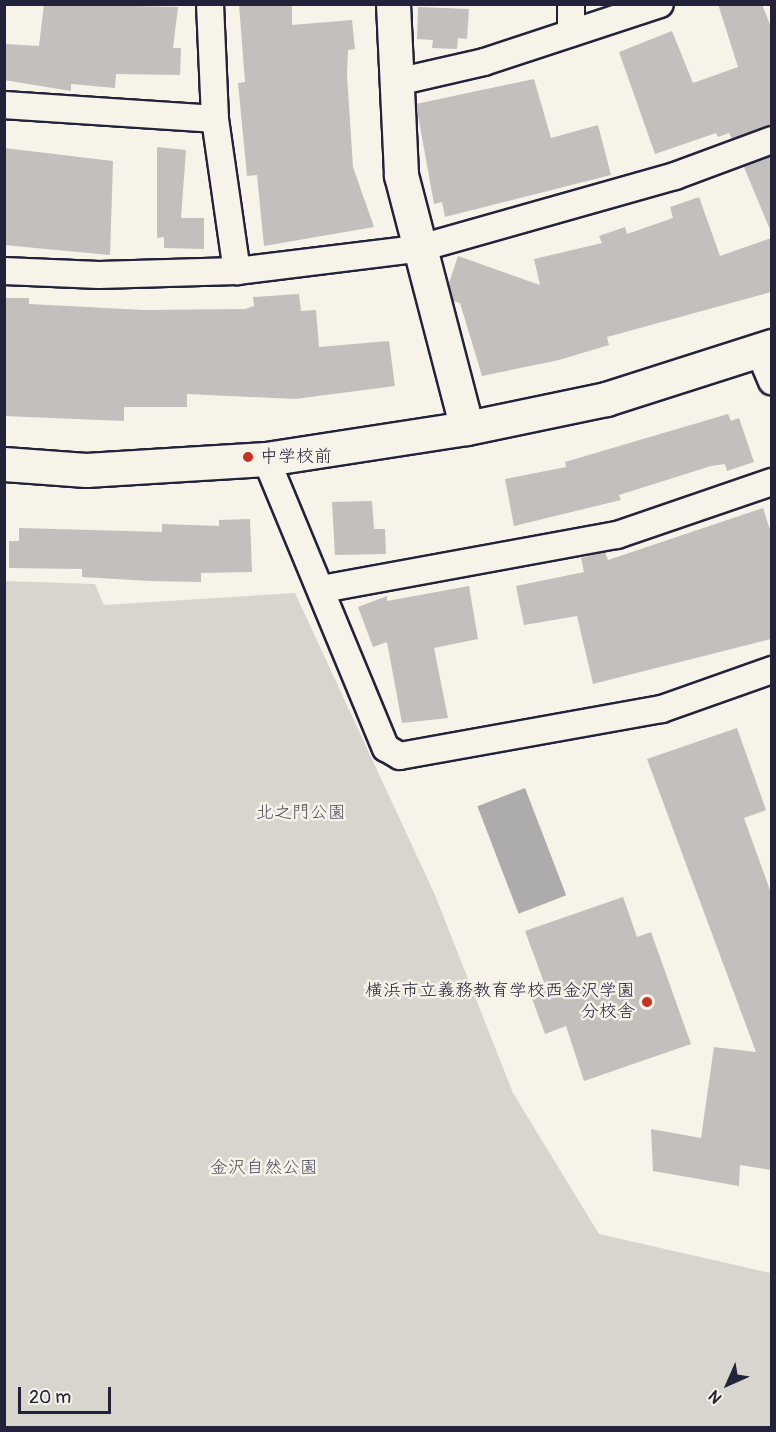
<!DOCTYPE html>
<meta charset="utf-8">
<style>
body{margin:0}
#map{position:relative;width:776px;height:1432px;overflow:hidden;background:#f7f3e8;font-family:Pangolin,"Klee One",sans-serif}
div>[style]{position:absolute}
.green>*{inset:0;background:#d8d5cf}
.water>*{inset:0;background:#aeabad;transform-origin:0 0}
.building>*{inset:0;background:#c2bfbd}
.roads{filter:drop-shadow(2px 0 #22223b) drop-shadow(-2px 0 #22223b) drop-shadow(0 2px #22223b) drop-shadow(0 -2px #22223b)}
.street>*{height:26px;margin:-13px;padding:0 13px;transform-origin:13px;border-radius:13px;background:#f7f3e8}
.secondary>*{height:33px;margin:-16.5px;padding:0 16.5px;transform-origin:16.5px;border-radius:16.5px;background:#f7f3e8}
.dots>*{width:16px;height:16px;translate:-50% -50%;box-sizing:border-box;border:3px solid #f7f3e8;border-radius:50%}
span{translate:-50% -50%;white-space:nowrap;text-align:center;line-height:1.15;-webkit-text-stroke:5px #f7f3e8;paint-order:stroke}
.poi-label{font-size:18px;color:#22223b}
.left{translate:0 -50%;text-align:left}
.right{translate:-100% -50%;text-align:right}
.park-label{font-size:18px;color:#504f60}
.frame{position:absolute;inset:0;border:6px solid #22223b;pointer-events:none}
.north{position:absolute;left:698px;top:1354px;width:60px;height:60px;-webkit-text-stroke:4px #f7f3e8;paint-order:stroke;rotate:225deg;font-size:16px;font-weight:700;line-height:24px;text-align:center;color:#22223b}
.north::after{content:'';display:block;margin:auto;width:21px;height:27px;background:#22223b;clip-path:polygon(50% 0,100% 100%,50% 72%,0 100%)}
.scale{position:absolute;left:18px;top:1387px;width:93px;height:27px;box-sizing:border-box;border:3px solid #22223b;border-top:0;padding-left:8px;font-size:18px;line-height:21px;white-space:nowrap;color:#22223b;-webkit-text-stroke:4px #f7f3e8;paint-order:stroke}
</style>
<div id="map">
<div class="green">
<i style="clip-path:polygon(5px 581px,95px 584px,104px 605px,295px 593px,435px 895px,513px 1093px,599px 1234px,771px 1273px,771px 1427px,5px 1427px)"></i>
</div>
<div class="water">
<i style="left:525px;top:788px;width:115px;height:51px;rotate:69deg"></i>
</div>
<div class="building">
<i style="clip-path:polygon(44px 4px,178px 7px,173px 48px,181px 48px,180px 75px,116px 74px,115px 88px,71px 84px,71px 91px,4px 80px,4px 44px,39px 46px)"></i>
<i style="clip-path:polygon(239px 4px,292px 4px,292px 25px,352px 20px,355px 49px,348px 50px,347px 75px,353px 167px,374px 227px,264px 246px,257px 175px,247px 176px,238px 83px,245px 82px)"></i>
<i style="clip-path:polygon(718px 4px,762px 4px,771px 27px,771px 125px,732px 139px,729px 133px,718px 137px,716px 133px,655px 154px,619px 52px,672px 31px,693px 83px,738px 67px)"></i>
<i style="clip-path:polygon(418px 7px,469px 9px,467px 39px,458px 38px,457px 49px,432px 48px,433px 40px,417px 39px)"></i>
<i style="clip-path:polygon(534px 79px,551px 138px,598px 125px,611px 175px,445px 217px,442px 202px,434px 204px,416px 104px)"></i>
<i style="clip-path:polygon(157px 147px,186px 150px,181px 218px,204px 218px,204px 249px,164px 248px,164px 237px,157px 238px)"></i>
<i style="clip-path:polygon(4px 148px,113px 161px,110px 255px,4px 245px)"></i>
<i style="clip-path:polygon(771px 156px,771px 232px,744px 167px)"></i>
<i style="clip-path:polygon(699px 197px,720px 256px,771px 238px,771px 292px,607px 337px,609px 345px,559px 360px,482px 376px,460px 303px,453px 301px,449px 283px,458px 256px,540px 285px,534px 259px,602px 243px,599px 236px,625px 227px,627px 234px,673px 218px,670px 207px)"></i>
<i style="clip-path:polygon(299px 294px,301px 311px,316px 310px,319px 347px,389px 341px,395px 386px,295px 399px,187px 394px,187px 407px,124px 407px,124px 421px,4px 416px,4px 298px,29px 298px,29px 304px,144px 310px,245px 309px,254px 306px,253px 297px)"></i>
<i style="clip-path:polygon(728px 414px,731px 421px,739px 418px,754px 462px,727px 471px,725px 464px,711px 466px,619px 495px,621px 500px,514px 526px,505px 479px,566px 467px,565px 462px)"></i>
<i style="clip-path:polygon(372px 501px,374px 529px,385px 529px,386px 554px,335px 555px,332px 502px)"></i>
<i style="clip-path:polygon(763px 508px,771px 533px,771px 639px,593px 684px,577px 616px,524px 625px,516px 586px,584px 572px,581px 558px,605px 552px,608px 560px)"></i>
<i style="clip-path:polygon(250px 519px,252px 572px,201px 573px,201px 582px,150px 581px,82px 577px,82px 569px,9px 568px,9px 541px,19px 541px,19px 528px,162px 532px,162px 524px,219px 526px,219px 520px)"></i>
<i style="clip-path:polygon(469px 586px,478px 639px,434px 648px,448px 718px,402px 723px,387px 642px,373px 647px,358px 607px,387px 596px,387px 601px)"></i>
<i style="clip-path:polygon(737px 728px,766px 810px,744px 818px,771px 893px,771px 1170px,740px 1165px,739px 1186px,653px 1171px,651px 1129px,701px 1138px,714px 1047px,756px 1052px,647px 759px)"></i>
<i style="clip-path:polygon(623px 897px,637px 937px,651px 932px,691px 1044px,584px 1081px,566px 1026px,545px 1034px,530px 993px,546px 988px,525px 931px)"></i>
</div>
<div class="roads">
<div class="street">
<i style="left:210px;top:4px;width:115px;rotate:87.5deg"></i>
<i style="left:215px;top:119px;width:154px;rotate:81.8deg"></i>
<i style="left:571px;top:33px;width:29px;rotate:-90deg"></i>
<i style="left:397px;top:82px;width:89px;rotate:-12.9deg"></i>
<i style="left:484px;top:62px;width:185px;rotate:-18.2deg"></i>
<i style="left:4px;top:105px;width:211px;rotate:3.8deg"></i>
<i style="left:4px;top:271px;width:95px;rotate:2.4deg"></i>
<i style="left:99px;top:275px;width:138px;rotate:-1.7deg"></i>
<i style="left:237px;top:271px;width:181px;rotate:-7deg"></i>
<i style="left:417px;top:249px;width:268px;rotate:-15.8deg"></i>
<i style="left:675px;top:176px;width:103px;rotate:-20.4deg"></i>
<i style="left:759px;top:351px;width:33px;rotate:67deg"></i>
<i style="left:266px;top:459px;width:313px;rotate:67.5deg"></i>
<i style="left:386px;top:748px;width:16px;rotate:30deg"></i>
<i style="left:400px;top:756px;width:266px;rotate:-10.2deg"></i>
<i style="left:662px;top:709px;width:117px;rotate:-19.5deg"></i>
<i style="left:322px;top:589px;width:300px;rotate:-10.4deg"></i>
<i style="left:617px;top:535px;width:164px;rotate:-18.9deg"></i>
</div>
<div class="secondary">
<i style="left:393px;top:4px;width:171px;rotate:87.3deg"></i>
<i style="left:401px;top:175px;width:261px;rotate:75.4deg"></i>
<i style="left:4px;top:464px;width:82px;rotate:4.2deg"></i>
<i style="left:86px;top:470px;width:180px;rotate:-3.5deg"></i>
<i style="left:266px;top:459px;width:203px;rotate:-8.8deg"></i>
<i style="left:467px;top:428px;width:142px;rotate:-11.8deg"></i>
<i style="left:606px;top:399px;width:174px;rotate:-17.7deg"></i>
</div>
</div>
<div class="dots">
<i style="left:248px;top:457px;background:#c8321e"></i>
<i style="left:647px;top:1002px;background:#c8321e"></i>
</div>
<div class="poi-label">
<span class="left" style="left:260px;top:457px">中学校前</span>
<span class="right" style="left:635px;top:1002px">横浜市立義務教育学校西金沢学園<br>分校舎</span>
</div>
<div class="park-label">
<span style="left:301px;top:813px">北之門公園</span>
<span style="left:264px;top:1168px">金沢自然公園</span>
</div>
<div class="frame"></div>
<div class="north">N</div>
<div class="scale">20 m</div>
</div>
